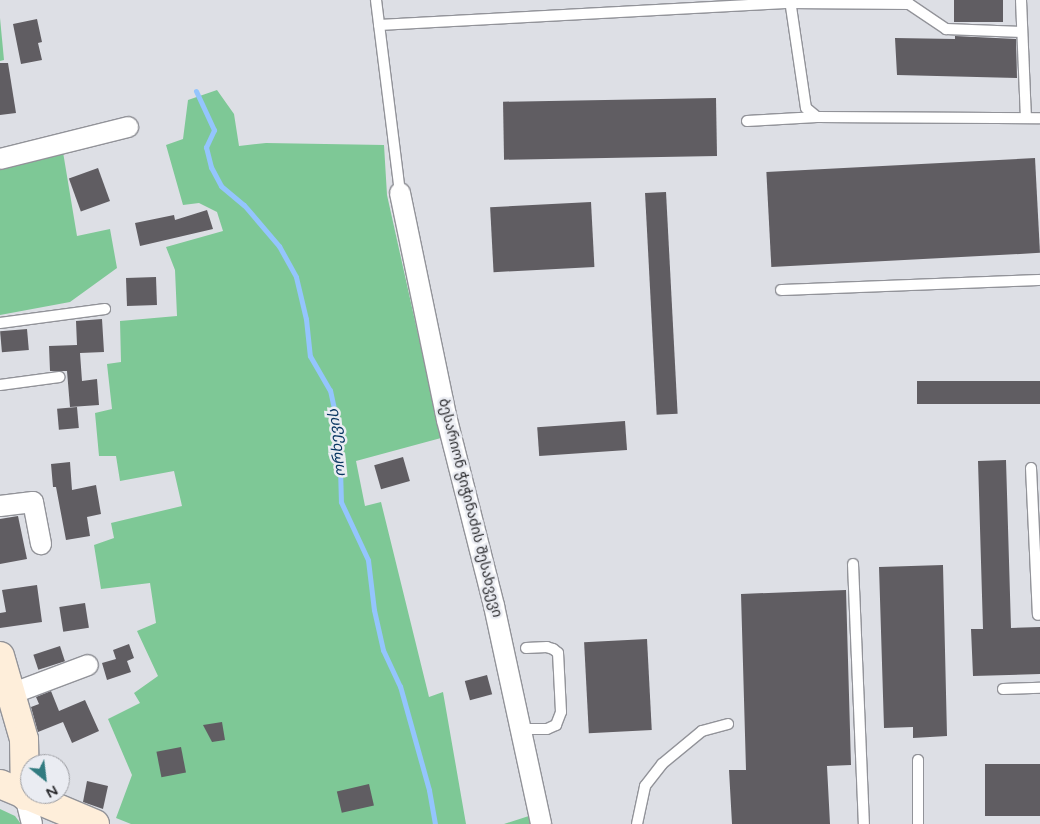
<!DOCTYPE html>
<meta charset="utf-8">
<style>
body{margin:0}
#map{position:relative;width:1040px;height:824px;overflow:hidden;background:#dddfe5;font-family:"Varela Round","Noto Sans Georgian",sans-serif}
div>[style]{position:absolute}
.green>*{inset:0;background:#7ec896}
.stream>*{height:5px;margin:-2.5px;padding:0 2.5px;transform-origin:2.5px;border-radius:2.5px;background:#94c5fd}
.building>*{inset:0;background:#605d62;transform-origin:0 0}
.roads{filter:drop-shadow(1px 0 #929399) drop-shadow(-1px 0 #929399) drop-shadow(0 1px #929399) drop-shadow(0 -1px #929399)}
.lane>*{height:10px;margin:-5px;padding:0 5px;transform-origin:5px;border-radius:5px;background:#fff}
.street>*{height:20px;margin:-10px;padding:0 10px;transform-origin:10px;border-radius:10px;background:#fff}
.secondary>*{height:28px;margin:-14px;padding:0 14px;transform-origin:14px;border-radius:14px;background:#feeeda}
span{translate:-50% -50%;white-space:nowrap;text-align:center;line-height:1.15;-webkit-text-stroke:5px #eaecf2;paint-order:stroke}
.street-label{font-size:14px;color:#2a2a2d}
.water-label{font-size:15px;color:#093662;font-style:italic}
.north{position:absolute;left:20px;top:754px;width:50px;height:50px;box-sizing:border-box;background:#eaecf2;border:1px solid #9d9ea3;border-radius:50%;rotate:151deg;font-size:14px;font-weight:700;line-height:20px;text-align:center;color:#2a2a2d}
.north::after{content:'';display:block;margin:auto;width:18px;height:22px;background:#327b80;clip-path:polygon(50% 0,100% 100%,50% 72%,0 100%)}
</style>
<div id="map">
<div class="green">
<i style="clip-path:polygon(0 18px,4px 60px,0 61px)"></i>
<i style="clip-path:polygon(217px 90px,234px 114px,239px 146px,266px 143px,384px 145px,387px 195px,441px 438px,356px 461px,365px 506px,381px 502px,429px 697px,443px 692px,466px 824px,131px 824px,116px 818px,132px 775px,108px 719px,140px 703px,134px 693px,158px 676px,137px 631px,156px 623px,150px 583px,101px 589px,94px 545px,114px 538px,111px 523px,182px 506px,174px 471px,120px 481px,116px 456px,99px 456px,95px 413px,112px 409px,107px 364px,121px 362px,120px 321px,177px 316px,175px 270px,166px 247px,223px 231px,217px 212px,199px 203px,183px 205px,166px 145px,183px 139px,188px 100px)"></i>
<i style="clip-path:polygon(62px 146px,77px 236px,110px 229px,117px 268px,70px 302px,0 315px,0 162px)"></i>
<i style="clip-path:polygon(0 809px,15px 816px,21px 824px,0 824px)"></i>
<i style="clip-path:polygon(532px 815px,533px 824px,504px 824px)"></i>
</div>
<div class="stream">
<i style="left:196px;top:91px;width:43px;rotate:65.2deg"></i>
<i style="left:214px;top:130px;width:19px;rotate:115deg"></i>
<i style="left:206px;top:147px;width:21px;rotate:76deg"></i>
<i style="left:211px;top:167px;width:21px;rotate:62deg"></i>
<i style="left:221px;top:186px;width:30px;rotate:40deg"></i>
<i style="left:244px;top:205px;width:54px;rotate:49.5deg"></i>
<i style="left:279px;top:246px;width:35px;rotate:61deg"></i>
<i style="left:296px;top:277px;width:43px;rotate:76.6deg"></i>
<i style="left:306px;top:319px;width:37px;rotate:84deg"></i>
<i style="left:310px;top:356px;width:39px;rotate:60deg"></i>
<i style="left:330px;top:390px;width:43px;rotate:77.9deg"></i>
<i style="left:339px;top:432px;width:70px;rotate:88.4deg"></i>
<i style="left:341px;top:502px;width:64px;rotate:65deg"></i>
<i style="left:368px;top:560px;width:50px;rotate:83.2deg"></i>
<i style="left:374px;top:610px;width:41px;rotate:77.3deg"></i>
<i style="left:383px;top:650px;width:40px;rotate:65deg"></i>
<i style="left:400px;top:686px;width:108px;rotate:74.4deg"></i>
<i style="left:429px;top:790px;width:35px;rotate:80deg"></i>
</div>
<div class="building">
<i style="left:954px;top:0;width:49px;height:22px"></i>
<i style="clip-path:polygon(37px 19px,42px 42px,38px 43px,42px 60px,21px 64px,13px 24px)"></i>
<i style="clip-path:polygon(955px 36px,1016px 39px,1017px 78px,897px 75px,895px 38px,955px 39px)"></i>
<i style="clip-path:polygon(0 63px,8px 63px,16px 113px,0 115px)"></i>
<i style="left:716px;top:98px;width:58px;height:213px;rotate:89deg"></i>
<i style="left:1035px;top:158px;width:95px;height:269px;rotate:87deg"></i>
<i style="left:98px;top:168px;width:35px;height:31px;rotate:70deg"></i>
<i style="left:666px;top:192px;width:222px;height:21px;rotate:87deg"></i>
<i style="left:591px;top:202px;width:65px;height:101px;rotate:87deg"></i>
<i style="clip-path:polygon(207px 210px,213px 229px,140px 246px,135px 223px,174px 215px,175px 220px)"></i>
<i style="left:156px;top:277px;width:28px;height:30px;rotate:88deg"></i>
<i style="clip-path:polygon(102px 319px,104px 352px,80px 353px,82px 381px,97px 379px,99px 405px,70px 407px,67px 371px,50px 371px,49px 346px,77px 345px,76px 321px)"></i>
<i style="left:27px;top:329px;width:21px;height:27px;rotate:85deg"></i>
<i style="left:1040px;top:381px;width:23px;height:123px;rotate:90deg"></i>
<i style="left:77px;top:407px;width:21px;height:20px;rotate:85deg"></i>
<i style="left:625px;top:421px;width:29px;height:88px;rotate:86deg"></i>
<i style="left:403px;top:457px;width:25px;height:30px;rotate:74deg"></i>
<i style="clip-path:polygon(1006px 460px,1011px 628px,1040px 627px,1040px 674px,973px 676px,971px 629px,983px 629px,978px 461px)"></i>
<i style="clip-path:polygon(70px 462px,72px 490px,96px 485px,101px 514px,87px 517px,90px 536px,66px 540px,56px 487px,53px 487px,51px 464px)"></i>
<i style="clip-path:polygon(18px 516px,27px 559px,0 564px,0 519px)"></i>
<i style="clip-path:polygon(943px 565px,947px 736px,913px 738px,913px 727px,884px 728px,879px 567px)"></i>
<i style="clip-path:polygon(37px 585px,42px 622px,0 628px,0 613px,6px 612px,2px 590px)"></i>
<i style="clip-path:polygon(846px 590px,851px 765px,827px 766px,830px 824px,732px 824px,729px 770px,746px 770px,741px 594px)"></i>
<i style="left:85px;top:603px;width:25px;height:26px;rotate:81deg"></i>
<i style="left:647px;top:639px;width:91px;height:63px;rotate:87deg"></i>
<i style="clip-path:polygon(129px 644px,134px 658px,127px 661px,131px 672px,107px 680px,102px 663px,116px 659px,113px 650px)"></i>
<i style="left:60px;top:646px;width:16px;height:28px;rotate:72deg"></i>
<i style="left:487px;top:675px;width:20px;height:23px;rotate:75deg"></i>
<i style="clip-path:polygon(51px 691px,59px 711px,85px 700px,99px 731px,72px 743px,63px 722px,38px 732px,31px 707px,39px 704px,36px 697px)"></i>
<i style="clip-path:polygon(222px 722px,225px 740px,212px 742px,203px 725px)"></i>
<i style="left:181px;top:747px;width:26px;height:25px;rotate:79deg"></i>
<i style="left:1040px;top:764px;width:52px;height:55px;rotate:90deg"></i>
<i style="clip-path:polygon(87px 781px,108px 786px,103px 809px,83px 802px)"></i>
<i style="left:369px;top:784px;width:22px;height:33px;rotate:77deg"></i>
</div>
<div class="roads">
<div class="lane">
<i style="left:376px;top:0;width:194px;rotate:82.9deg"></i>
<i style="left:790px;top:0;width:109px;rotate:81.6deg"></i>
<i style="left:806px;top:108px;width:14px;rotate:39deg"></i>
<i style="left:817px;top:117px;width:223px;rotate:0.3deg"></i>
<i style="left:1021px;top:0;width:117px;rotate:87.6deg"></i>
<i style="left:379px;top:25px;width:412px;rotate:-3.1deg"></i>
<i style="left:790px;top:3px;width:119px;rotate:0.5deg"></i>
<i style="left:909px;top:4px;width:45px;rotate:34deg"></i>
<i style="left:946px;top:29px;width:76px;rotate:2.3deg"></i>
<i style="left:747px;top:121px;width:70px;rotate:-3.3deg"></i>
<i style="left:781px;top:290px;width:259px;rotate:-2.2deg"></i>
<i style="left:0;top:323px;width:106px;rotate:-7.6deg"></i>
<i style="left:0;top:385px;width:60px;rotate:-7.7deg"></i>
<i style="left:1031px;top:468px;width:147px;rotate:87.3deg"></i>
<i style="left:853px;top:564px;width:260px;rotate:87.6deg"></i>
<i style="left:1003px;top:689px;width:37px;rotate:-2deg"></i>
<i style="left:520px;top:729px;width:27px"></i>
<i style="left:547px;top:729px;width:10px;rotate:-24deg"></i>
<i style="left:556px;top:725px;width:14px;rotate:-69deg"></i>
<i style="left:561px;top:712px;width:59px;rotate:-92.9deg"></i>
<i style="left:558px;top:653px;width:6px;rotate:-141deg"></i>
<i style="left:553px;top:649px;width:6px;rotate:-162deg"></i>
<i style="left:547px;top:647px;width:21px;rotate:177deg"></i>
<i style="left:918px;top:760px;width:64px;rotate:90deg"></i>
<i style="left:637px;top:824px;width:39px;rotate:-78deg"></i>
<i style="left:645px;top:786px;width:28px;rotate:-52deg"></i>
<i style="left:662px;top:764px;width:52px;rotate:-39.5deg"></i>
<i style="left:702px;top:731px;width:27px;rotate:-15deg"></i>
</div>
<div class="street">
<i style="left:0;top:159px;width:132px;rotate:-14deg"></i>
<i style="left:400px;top:193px;width:232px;rotate:78.3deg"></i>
<i style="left:447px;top:420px;width:192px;rotate:75.8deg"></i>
<i style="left:494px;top:606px;width:223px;rotate:77.8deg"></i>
<i style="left:0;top:506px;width:33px;rotate:-7deg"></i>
<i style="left:33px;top:502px;width:43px;rotate:79.2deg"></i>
<i style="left:11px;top:694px;width:82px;rotate:-20.6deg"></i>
<i style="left:25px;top:796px;width:29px;rotate:76deg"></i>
</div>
<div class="secondary">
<i style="left:0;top:656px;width:86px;rotate:73.9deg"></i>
<i style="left:24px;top:739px;width:57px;rotate:89deg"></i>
<i style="left:0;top:784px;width:103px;rotate:22.8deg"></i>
</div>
</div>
<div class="street-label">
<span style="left:470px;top:508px;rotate:76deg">ბესარიონ ჭიჭინაძის შესახვევი</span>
</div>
<div class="water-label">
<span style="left:337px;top:443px;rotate:-96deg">ორხევის</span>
</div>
<div class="north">N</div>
</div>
